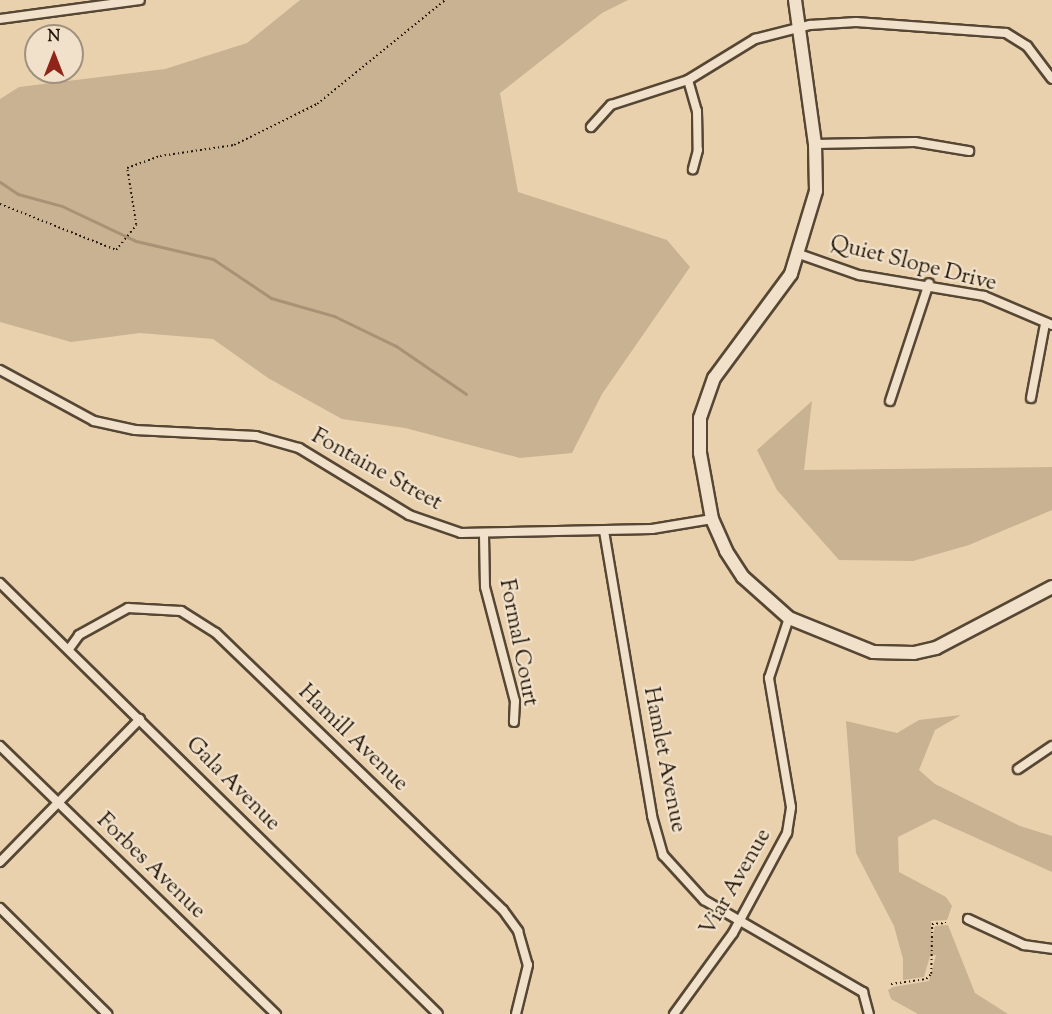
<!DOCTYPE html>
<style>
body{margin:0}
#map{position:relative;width:1052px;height:1014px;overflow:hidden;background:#ead1ad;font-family:"Sorts Mill Goudy",serif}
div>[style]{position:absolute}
.green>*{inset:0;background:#c8b292}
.stream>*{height:3px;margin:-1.5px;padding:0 1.5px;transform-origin:1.5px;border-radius:1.5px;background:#a79276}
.path>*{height:1.5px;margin-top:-0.75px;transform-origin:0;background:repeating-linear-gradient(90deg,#24190c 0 1.5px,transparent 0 4.5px)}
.roads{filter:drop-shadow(2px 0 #564734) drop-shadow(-2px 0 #564734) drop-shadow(0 2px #564734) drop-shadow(0 -2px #564734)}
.street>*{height:8px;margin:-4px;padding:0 4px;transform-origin:4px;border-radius:4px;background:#f1e1ca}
.secondary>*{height:12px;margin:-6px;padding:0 6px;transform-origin:6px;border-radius:6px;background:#f1e1ca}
span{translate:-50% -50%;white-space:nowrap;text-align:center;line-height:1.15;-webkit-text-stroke:4.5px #f1e1ca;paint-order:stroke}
.street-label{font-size:22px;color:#24190c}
.north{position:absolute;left:24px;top:24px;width:60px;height:60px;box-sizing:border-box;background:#f1e1ca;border:2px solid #9f917e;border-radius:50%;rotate:0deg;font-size:16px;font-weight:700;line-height:24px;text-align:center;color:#24190c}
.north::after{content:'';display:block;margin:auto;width:21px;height:27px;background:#8f2418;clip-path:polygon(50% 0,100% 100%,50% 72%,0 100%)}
</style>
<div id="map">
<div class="green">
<i style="clip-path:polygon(300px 0,628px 0,602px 13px,500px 93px,518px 192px,667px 240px,690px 267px,602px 394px,572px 453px,520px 458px,405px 428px,342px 419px,268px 378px,213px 339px,140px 333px,71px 342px,0 322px,0 99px,19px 87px,165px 69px,247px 43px)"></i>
<i style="clip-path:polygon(812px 401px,804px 470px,1052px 467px,1052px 510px,969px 545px,913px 561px,839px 560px,777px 490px,757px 450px)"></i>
<i style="clip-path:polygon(961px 715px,935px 730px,919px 770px,935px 784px,1020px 826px,1052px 836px,1052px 872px,934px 819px,898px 837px,899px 872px,946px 897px,952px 906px,947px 920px,931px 921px,932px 937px,935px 926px,948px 925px,975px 993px,1008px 1014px,918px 1014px,891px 999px,888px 990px,893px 987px,929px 981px,936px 955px,930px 956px,924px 977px,903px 980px,903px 959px,894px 926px,856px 853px,846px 721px,897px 733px,919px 720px)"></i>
</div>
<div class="stream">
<i style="left:0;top:182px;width:22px;rotate:34deg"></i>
<i style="left:18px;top:194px;width:46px;rotate:15.3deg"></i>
<i style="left:62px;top:206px;width:82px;rotate:25.3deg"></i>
<i style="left:136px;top:241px;width:79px;rotate:13.2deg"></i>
<i style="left:213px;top:259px;width:70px;rotate:33.9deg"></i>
<i style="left:271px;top:298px;width:66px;rotate:15.9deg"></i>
<i style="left:334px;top:316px;width:69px;rotate:25.8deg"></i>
<i style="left:396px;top:346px;width:85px;rotate:34.4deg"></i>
</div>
<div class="path">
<i style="left:0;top:204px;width:125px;rotate:21.6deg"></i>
<i style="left:116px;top:250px;width:32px;rotate:-51deg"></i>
<i style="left:136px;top:225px;width:58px;rotate:-99deg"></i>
<i style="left:127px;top:168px;width:35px;rotate:-20deg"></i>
<i style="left:160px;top:156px;width:75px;rotate:-8.5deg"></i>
<i style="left:234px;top:145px;width:93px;rotate:-26.3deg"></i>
<i style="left:317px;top:104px;width:165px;rotate:-39.1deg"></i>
<i style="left:891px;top:984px;width:35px;rotate:-8deg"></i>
<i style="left:926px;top:979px;width:7px;rotate:-45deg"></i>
<i style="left:931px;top:974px;width:50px;rotate:-88.9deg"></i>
<i style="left:932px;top:924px;width:14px;rotate:-4deg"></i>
</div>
<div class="roads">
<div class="street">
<i style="left:0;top:19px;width:141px;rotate:-7.7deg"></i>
<i style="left:688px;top:80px;width:32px;rotate:74deg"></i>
<i style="left:697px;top:111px;width:39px;rotate:89deg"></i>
<i style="left:698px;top:150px;width:20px;rotate:105deg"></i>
<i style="left:591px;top:127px;width:30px;rotate:-48deg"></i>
<i style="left:611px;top:105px;width:81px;rotate:-18deg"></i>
<i style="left:688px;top:80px;width:79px;rotate:-31.5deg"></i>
<i style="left:755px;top:39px;width:57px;rotate:-14.3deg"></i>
<i style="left:810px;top:25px;width:46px;rotate:-3.7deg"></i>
<i style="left:856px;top:22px;width:150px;rotate:4.2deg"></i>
<i style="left:1006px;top:33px;width:25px;rotate:32deg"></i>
<i style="left:1027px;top:46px;width:41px;rotate:52.9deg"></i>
<i style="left:815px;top:144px;width:100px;rotate:-1.1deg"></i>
<i style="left:915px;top:142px;width:55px;rotate:9.5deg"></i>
<i style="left:799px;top:254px;width:64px;rotate:19.3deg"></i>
<i style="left:859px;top:275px;width:127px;rotate:9.5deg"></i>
<i style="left:984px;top:296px;width:74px;rotate:23.1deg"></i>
<i style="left:0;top:370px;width:107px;rotate:28.5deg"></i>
<i style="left:94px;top:421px;width:42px;rotate:12.4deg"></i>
<i style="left:135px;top:430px;width:121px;rotate:2.8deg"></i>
<i style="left:256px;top:436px;width:45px;rotate:15.6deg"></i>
<i style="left:299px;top:448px;width:129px;rotate:31.3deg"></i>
<i style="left:409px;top:515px;width:55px;rotate:19.1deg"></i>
<i style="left:461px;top:533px;width:191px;rotate:-1.2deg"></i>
<i style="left:652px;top:529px;width:61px;rotate:-9.5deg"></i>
<i style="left:1031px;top:398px;width:75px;rotate:-79.3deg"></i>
<i style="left:890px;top:401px;width:124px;rotate:-71.7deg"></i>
<i style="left:604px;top:531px;width:289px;rotate:80.4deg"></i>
<i style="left:652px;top:816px;width:41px;rotate:74.2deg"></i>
<i style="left:663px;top:855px;width:61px;rotate:47.7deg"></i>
<i style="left:704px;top:900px;width:184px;rotate:30.1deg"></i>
<i style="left:863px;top:992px;width:23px;rotate:75deg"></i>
<i style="left:484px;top:535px;width:52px;rotate:88.9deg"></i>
<i style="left:485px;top:587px;width:118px;rotate:75.3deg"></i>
<i style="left:515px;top:701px;width:21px;rotate:93deg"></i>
<i style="left:0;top:583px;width:614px;rotate:44.54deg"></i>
<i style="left:69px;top:649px;width:17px;rotate:-54deg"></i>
<i style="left:79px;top:635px;width:56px;rotate:-28.9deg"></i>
<i style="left:128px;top:608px;width:53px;rotate:3.2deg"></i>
<i style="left:181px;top:611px;width:41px;rotate:32.2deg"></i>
<i style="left:216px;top:633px;width:399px;rotate:44deg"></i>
<i style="left:503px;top:910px;width:26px;rotate:54deg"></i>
<i style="left:518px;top:931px;width:35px;rotate:74deg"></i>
<i style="left:528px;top:965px;width:50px;rotate:103.8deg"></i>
<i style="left:0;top:746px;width:385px;rotate:44.2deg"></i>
<i style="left:1018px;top:769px;width:41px;rotate:-34.1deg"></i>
<i style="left:0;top:862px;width:200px;rotate:-45.6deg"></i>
<i style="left:0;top:908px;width:151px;rotate:44.7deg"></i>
<i style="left:968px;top:919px;width:62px;rotate:24.9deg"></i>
<i style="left:1024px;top:945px;width:28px;rotate:8deg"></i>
<i style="left:674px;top:1014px;width:100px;rotate:-53.9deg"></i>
<i style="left:733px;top:933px;width:114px;rotate:-61.6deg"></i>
<i style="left:787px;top:833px;width:26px;rotate:-81deg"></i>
<i style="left:791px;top:807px;width:131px;rotate:-99.7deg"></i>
<i style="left:769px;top:678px;width:63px;rotate:-71.6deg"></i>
</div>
<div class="secondary">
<i style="left:795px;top:0;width:145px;rotate:82.1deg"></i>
<i style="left:815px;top:144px;width:47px;rotate:88.8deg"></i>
<i style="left:816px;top:191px;width:87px;rotate:106.8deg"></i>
<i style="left:791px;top:274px;width:129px;rotate:126.5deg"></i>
<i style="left:714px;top:378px;width:42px;rotate:109.3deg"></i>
<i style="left:700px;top:418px;width:35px;rotate:90deg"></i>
<i style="left:700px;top:453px;width:67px;rotate:79.7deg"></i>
<i style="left:712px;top:519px;width:35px;rotate:66deg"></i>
<i style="left:726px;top:551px;width:31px;rotate:57deg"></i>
<i style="left:743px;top:577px;width:62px;rotate:41.7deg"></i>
<i style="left:789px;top:618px;width:91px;rotate:22deg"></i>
<i style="left:873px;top:652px;width:41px;rotate:1.4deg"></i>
<i style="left:914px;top:653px;width:23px;rotate:-13deg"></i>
<i style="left:936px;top:648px;width:131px;rotate:-27.7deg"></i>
</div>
</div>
<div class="street-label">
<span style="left:913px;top:265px;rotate:14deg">Quiet Slope Drive</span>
<span style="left:376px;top:471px;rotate:29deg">Fontaine Street</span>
<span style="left:517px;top:643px;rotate:79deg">Formal Court</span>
<span style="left:352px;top:739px;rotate:44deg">Hamill Avenue</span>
<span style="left:663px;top:760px;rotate:79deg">Hamlet Avenue</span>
<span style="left:232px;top:785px;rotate:45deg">Gala Avenue</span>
<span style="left:150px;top:867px;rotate:44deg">Forbes Avenue</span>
<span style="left:737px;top:883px;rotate:-60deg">Viar Avenue</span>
</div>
<div class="north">N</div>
</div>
